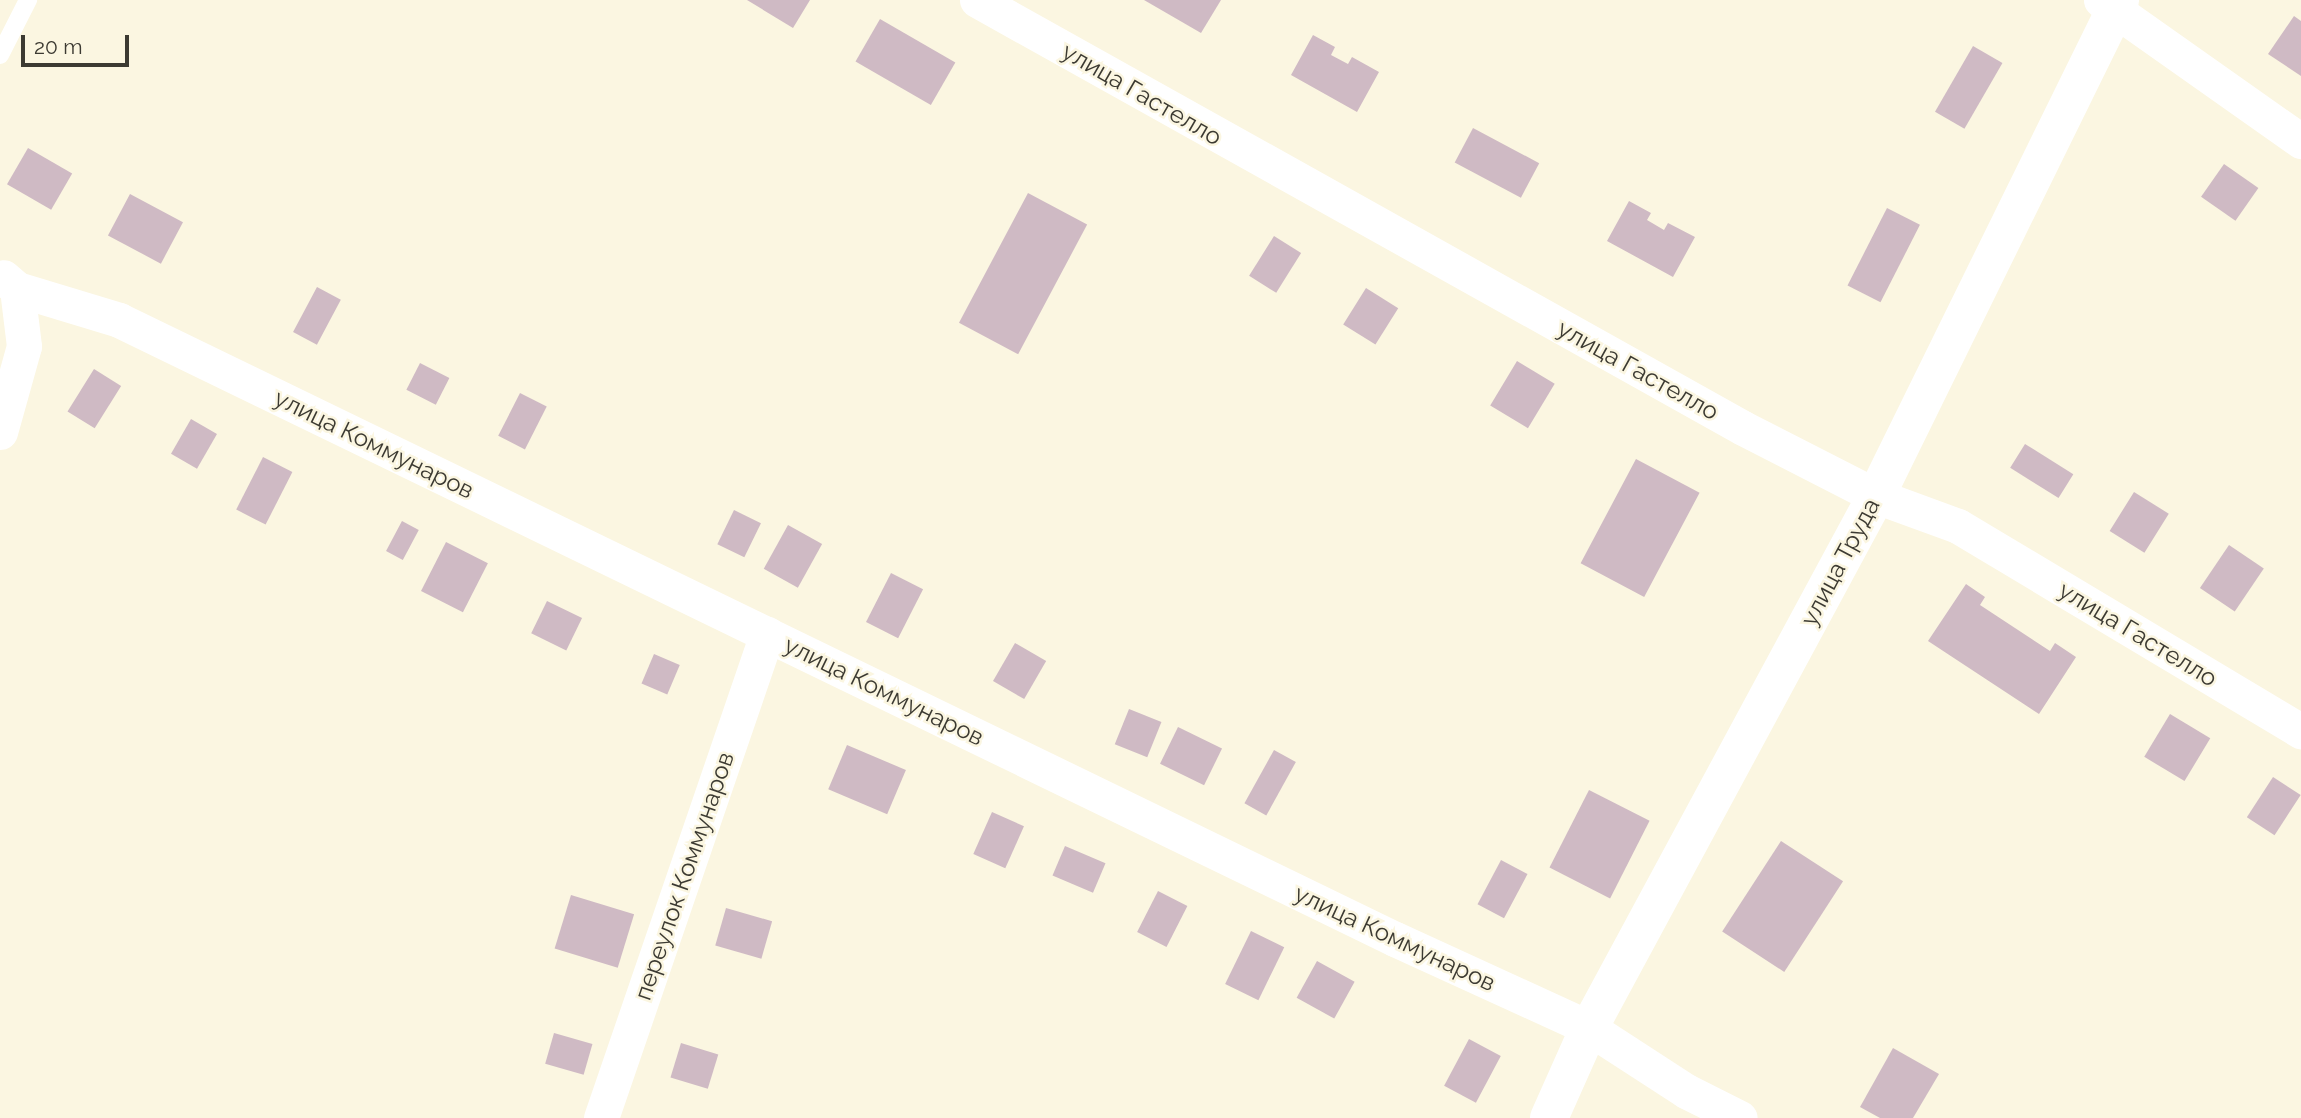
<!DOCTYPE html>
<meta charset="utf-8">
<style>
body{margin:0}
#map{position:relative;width:2301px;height:1118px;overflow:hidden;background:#fbf6e1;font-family:Raleway,sans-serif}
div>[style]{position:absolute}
.building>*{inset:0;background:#cfbac4;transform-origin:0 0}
.service>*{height:18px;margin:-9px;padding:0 9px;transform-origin:9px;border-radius:9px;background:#fff}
.minor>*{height:35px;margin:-17.5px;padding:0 17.5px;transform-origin:17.5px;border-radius:17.5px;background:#fff}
.tertiary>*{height:38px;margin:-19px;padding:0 19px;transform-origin:19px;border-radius:19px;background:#fff}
span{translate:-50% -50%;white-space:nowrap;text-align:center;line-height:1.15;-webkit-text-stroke:5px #fbf6e1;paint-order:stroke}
.street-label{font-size:24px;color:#3c3a32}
.scale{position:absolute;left:21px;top:35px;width:108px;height:32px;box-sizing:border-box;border:4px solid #3c3a32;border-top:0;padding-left:9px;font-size:21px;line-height:24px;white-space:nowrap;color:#3c3a32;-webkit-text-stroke:5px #fbf6e1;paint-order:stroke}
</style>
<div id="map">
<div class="building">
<i style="clip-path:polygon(747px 0,810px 0,793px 28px)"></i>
<i style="clip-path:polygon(1144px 0,1221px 0,1201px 33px)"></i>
<i style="clip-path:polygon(2294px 16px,2301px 21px,2301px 76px,2268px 54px)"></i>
<i style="left:880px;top:19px;width:87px;height:49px;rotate:30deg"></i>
<i style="clip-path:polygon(1313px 35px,1335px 47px,1331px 55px,1348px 64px,1352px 57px,1379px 72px,1357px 112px,1291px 75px)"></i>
<i style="left:1973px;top:46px;width:34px;height:76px;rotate:30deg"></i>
<i style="left:1473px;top:128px;width:75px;height:39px;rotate:28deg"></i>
<i style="left:28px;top:148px;width:51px;height:42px;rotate:30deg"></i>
<i style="left:2224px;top:164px;width:42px;height:40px;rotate:35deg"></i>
<i style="left:1028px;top:193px;width:67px;height:147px;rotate:28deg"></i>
<i style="left:130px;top:194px;width:60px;height:47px;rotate:28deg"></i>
<i style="clip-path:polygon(1629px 201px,1651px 213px,1647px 220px,1664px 230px,1668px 223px,1695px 237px,1673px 277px,1607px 241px)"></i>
<i style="left:1887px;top:208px;width:37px;height:87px;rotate:27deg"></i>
<i style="left:1274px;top:236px;width:32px;height:47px;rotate:32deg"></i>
<i style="left:317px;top:287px;width:27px;height:51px;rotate:28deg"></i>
<i style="left:1366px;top:288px;width:38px;height:43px;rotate:32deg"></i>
<i style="left:1517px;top:361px;width:44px;height:52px;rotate:31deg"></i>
<i style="left:420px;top:363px;width:33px;height:30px;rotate:27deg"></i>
<i style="left:94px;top:369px;width:32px;height:50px;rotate:32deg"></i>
<i style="left:520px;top:393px;width:30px;height:48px;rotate:27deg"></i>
<i style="left:191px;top:419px;width:30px;height:40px;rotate:30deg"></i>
<i style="left:2025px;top:444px;width:57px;height:28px;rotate:32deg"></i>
<i style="left:263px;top:457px;width:33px;height:59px;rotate:27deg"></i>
<i style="left:1636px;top:459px;width:72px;height:118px;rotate:28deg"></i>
<i style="left:2134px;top:492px;width:41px;height:46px;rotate:32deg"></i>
<i style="left:734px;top:510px;width:30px;height:38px;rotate:26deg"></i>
<i style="left:402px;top:521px;width:19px;height:34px;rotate:28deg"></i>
<i style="left:788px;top:525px;width:39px;height:50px;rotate:29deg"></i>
<i style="left:446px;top:542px;width:47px;height:55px;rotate:27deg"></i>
<i style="left:2229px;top:545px;width:42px;height:52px;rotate:34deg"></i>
<i style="left:891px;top:573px;width:36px;height:55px;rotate:27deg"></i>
<i style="clip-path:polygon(1966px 584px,1985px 597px,1980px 605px,2050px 651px,2055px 643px,2076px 657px,2039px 714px,1928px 641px)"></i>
<i style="left:547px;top:601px;width:39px;height:36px;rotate:26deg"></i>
<i style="left:1015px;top:643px;width:36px;height:44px;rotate:30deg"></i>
<i style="left:654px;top:654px;width:28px;height:32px;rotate:23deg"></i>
<i style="left:1129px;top:709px;width:35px;height:38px;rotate:22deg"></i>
<i style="left:2170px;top:714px;width:47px;height:50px;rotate:31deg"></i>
<i style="left:1178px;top:727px;width:49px;height:41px;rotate:26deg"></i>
<i style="left:847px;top:745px;width:64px;height:48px;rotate:23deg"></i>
<i style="left:1274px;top:750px;width:25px;height:61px;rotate:29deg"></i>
<i style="left:2273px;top:777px;width:33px;height:48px;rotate:33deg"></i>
<i style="left:1589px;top:790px;width:68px;height:87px;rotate:27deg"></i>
<i style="left:992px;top:812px;width:35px;height:46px;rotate:24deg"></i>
<i style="left:1781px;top:841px;width:74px;height:108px;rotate:33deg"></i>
<i style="left:1065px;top:846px;width:44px;height:32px;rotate:23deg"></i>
<i style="left:1501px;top:860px;width:30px;height:50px;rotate:28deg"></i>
<i style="left:1158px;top:891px;width:33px;height:46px;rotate:27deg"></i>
<i style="left:571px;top:895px;width:66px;height:56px;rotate:17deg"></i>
<i style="left:726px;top:908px;width:48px;height:39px;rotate:16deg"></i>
<i style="left:1251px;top:931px;width:37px;height:59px;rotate:26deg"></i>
<i style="left:1317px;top:961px;width:43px;height:42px;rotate:29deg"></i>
<i style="left:554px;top:1033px;width:40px;height:32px;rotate:16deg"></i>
<i style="left:1469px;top:1039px;width:36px;height:53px;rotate:28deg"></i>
<i style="left:681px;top:1043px;width:39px;height:36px;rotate:17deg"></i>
<i style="clip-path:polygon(1893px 1048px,1939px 1074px,1913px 1118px,1880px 1118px,1860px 1107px)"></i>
</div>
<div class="service">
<i style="left:0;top:55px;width:62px;rotate:-63deg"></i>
</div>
<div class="minor">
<i style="left:977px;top:0;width:877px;rotate:29.19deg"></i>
<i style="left:1743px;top:428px;width:149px;rotate:27.1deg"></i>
<i style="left:1876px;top:496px;width:87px;rotate:20.1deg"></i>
<i style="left:1958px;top:526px;width:400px;rotate:30.9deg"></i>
<i style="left:2101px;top:0;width:245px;rotate:35.2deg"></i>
<i style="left:17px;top:289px;width:107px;rotate:16.9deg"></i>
<i style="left:119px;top:320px;width:1418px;rotate:25.88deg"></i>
<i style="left:1395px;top:939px;width:213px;rotate:24.6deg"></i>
<i style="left:1589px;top:1028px;width:116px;rotate:33deg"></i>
<i style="left:1686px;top:1091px;width:60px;rotate:26.6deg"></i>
<i style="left:0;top:432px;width:89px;rotate:-74.4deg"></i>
<i style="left:24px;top:346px;width:57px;rotate:-97deg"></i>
<i style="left:17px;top:289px;width:18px;rotate:-139deg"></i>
<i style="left:601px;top:1118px;width:512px;rotate:-71.07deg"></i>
</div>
<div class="tertiary">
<i style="left:1549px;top:1118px;width:98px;rotate:-66deg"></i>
<i style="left:1589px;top:1028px;width:604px;rotate:-61.65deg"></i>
<i style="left:1876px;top:496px;width:553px;rotate:-63.81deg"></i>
</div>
<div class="street-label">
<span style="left:1142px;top:94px;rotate:30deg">улица Гастелло</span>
<span style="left:1638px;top:370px;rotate:29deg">улица Гастелло</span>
<span style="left:374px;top:444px;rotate:26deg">улица Коммунаров</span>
<span style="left:1840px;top:562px;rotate:-62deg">улица Труда</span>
<span style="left:2138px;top:634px;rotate:31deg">улица Гастелло</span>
<span style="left:884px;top:691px;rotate:26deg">улица Коммунаров</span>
<span style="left:684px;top:876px;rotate:-71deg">переулок Коммунаров</span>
<span style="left:1395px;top:938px;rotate:25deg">улица Коммунаров</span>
</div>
<div class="scale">20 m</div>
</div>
